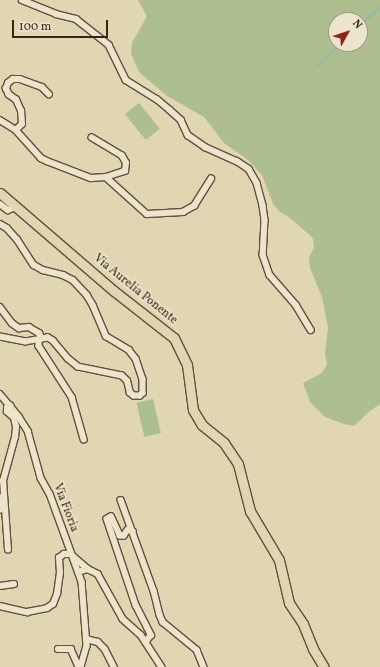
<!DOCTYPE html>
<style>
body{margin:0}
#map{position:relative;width:380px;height:667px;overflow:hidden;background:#e1d6b2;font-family:Vollkorn,serif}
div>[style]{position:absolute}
.green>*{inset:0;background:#aebf8f;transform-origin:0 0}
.stream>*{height:2px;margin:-1px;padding:0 1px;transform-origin:1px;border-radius:1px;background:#95baa7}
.roads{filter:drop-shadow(1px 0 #60513b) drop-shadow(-1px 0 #60513b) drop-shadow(0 1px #60513b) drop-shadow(0 -1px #60513b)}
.street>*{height:5.5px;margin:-2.75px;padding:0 2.75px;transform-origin:2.75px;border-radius:2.75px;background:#ece4cd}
.primary>*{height:9px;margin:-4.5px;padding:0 4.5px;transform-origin:4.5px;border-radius:4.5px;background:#e1d6b2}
span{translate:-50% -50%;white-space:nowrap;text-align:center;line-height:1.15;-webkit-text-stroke:3px #ece4cd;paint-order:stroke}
.street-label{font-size:12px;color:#352513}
.north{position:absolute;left:328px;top:12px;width:40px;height:40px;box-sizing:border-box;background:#ece4cd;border:1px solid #a39883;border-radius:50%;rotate:50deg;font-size:11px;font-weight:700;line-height:16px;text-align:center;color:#352513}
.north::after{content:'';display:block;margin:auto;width:14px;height:18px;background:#8f2418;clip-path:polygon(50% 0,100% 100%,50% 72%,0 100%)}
.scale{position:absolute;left:12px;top:20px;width:96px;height:18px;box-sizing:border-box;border:2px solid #352513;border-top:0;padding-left:5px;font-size:12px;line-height:14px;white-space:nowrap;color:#352513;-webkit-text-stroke:3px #ece4cd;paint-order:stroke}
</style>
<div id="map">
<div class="green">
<i style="clip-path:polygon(evenodd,138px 0,380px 0,380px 404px,370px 411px,354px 426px,344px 424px,325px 417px,310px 402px,303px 383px,322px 373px,327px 364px,325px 354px,328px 327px,322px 297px,310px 268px,309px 257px,314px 248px,313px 238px,289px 217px,280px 212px,273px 204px,262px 175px,248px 160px,224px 143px,204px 117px,167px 96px,139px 72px,131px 53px,132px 43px,147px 16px,138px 0,336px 20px,360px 20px,360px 44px,336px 44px,336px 20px)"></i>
<i style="left:139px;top:103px;width:33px;height:18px;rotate:51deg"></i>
<i style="left:153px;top:399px;width:35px;height:17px;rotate:77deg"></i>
</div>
<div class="stream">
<i style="left:360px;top:26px;width:28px;rotate:-45deg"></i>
<i style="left:317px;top:66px;width:33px;rotate:-43deg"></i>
</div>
<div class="roads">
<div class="street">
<i style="left:22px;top:0;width:37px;rotate:22deg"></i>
<i style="left:56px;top:14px;width:21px;rotate:14deg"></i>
<i style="left:76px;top:19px;width:42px;rotate:38.2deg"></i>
<i style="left:109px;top:45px;width:39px;rotate:64deg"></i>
<i style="left:126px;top:80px;width:36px;rotate:32deg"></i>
<i style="left:157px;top:99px;width:17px;rotate:40deg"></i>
<i style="left:170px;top:110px;width:15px;rotate:42deg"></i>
<i style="left:181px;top:120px;width:17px;rotate:65deg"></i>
<i style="left:188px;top:135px;width:21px;rotate:35deg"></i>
<i style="left:205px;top:147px;width:35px;rotate:24deg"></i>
<i style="left:237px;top:161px;width:14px;rotate:34deg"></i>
<i style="left:249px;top:169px;width:16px;rotate:60deg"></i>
<i style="left:257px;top:183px;width:24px;rotate:75deg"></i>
<i style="left:263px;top:206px;width:14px;rotate:82deg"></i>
<i style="left:265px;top:220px;width:35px;rotate:93deg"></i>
<i style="left:263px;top:255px;width:21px;rotate:71deg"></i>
<i style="left:270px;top:275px;width:40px;rotate:49deg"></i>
<i style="left:296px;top:305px;width:29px;rotate:59deg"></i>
<i style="left:0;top:120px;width:19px;rotate:32deg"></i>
<i style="left:16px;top:130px;width:38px;rotate:48deg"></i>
<i style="left:41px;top:158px;width:7px;rotate:27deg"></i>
<i style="left:47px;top:161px;width:47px;rotate:21.1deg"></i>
<i style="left:91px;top:178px;width:15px;rotate:-4deg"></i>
<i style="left:106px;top:177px;width:20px;rotate:-18deg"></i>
<i style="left:125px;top:171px;width:8px;rotate:-83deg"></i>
<i style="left:126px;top:163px;width:8px;rotate:-120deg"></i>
<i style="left:122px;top:156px;width:35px;rotate:-149deg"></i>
<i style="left:16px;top:130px;width:8px;rotate:-45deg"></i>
<i style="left:22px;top:124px;width:13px;rotate:-94deg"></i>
<i style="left:21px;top:111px;width:12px;rotate:-114deg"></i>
<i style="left:16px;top:100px;width:9px;rotate:-144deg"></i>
<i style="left:9px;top:95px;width:7px;rotate:-117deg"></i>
<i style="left:6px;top:89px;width:6px;rotate:-72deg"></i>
<i style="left:8px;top:83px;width:6px;rotate:-39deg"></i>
<i style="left:13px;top:79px;width:7px"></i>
<i style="left:20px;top:79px;width:23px;rotate:20deg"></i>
<i style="left:42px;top:87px;width:10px;rotate:45deg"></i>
<i style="left:106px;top:177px;width:55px;rotate:42.1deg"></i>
<i style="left:147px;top:214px;width:36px;rotate:-3deg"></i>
<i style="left:183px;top:212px;width:13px;rotate:-29deg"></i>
<i style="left:194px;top:206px;width:32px;rotate:-58deg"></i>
<i style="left:0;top:204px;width:10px;rotate:37deg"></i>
<i style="left:8px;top:210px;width:9px;rotate:-21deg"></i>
<i style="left:0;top:224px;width:8px;rotate:30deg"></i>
<i style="left:7px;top:228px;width:15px;rotate:48deg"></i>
<i style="left:17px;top:239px;width:31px;rotate:57deg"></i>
<i style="left:34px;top:265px;width:10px;rotate:29deg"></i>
<i style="left:43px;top:270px;width:21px;rotate:14deg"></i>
<i style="left:63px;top:275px;width:11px;rotate:27deg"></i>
<i style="left:73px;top:280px;width:21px;rotate:47deg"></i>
<i style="left:87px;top:295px;width:12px;rotate:59deg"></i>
<i style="left:93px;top:305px;width:34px;rotate:67deg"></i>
<i style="left:106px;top:336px;width:27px;rotate:31deg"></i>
<i style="left:129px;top:350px;width:11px;rotate:52deg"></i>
<i style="left:136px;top:359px;width:21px;rotate:71deg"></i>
<i style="left:143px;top:379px;width:14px;rotate:90deg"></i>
<i style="left:143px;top:393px;width:4px;rotate:135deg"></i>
<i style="left:140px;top:396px;width:6px;rotate:180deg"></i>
<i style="left:134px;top:396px;width:5px;rotate:-143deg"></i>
<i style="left:130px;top:393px;width:12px;rotate:-104deg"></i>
<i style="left:127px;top:381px;width:7px;rotate:-135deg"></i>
<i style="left:122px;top:376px;width:45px;rotate:-168.4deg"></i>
<i style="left:78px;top:367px;width:13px;rotate:-141deg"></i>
<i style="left:68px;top:359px;width:23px;rotate:-130deg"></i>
<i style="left:53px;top:341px;width:6px;rotate:-149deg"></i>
<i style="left:48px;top:338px;width:22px;rotate:170deg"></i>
<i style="left:26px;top:342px;width:26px;rotate:-169deg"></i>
<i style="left:0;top:307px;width:20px;rotate:53deg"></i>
<i style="left:12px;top:323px;width:9px;rotate:36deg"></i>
<i style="left:19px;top:328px;width:10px;rotate:-6deg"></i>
<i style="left:29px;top:327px;width:12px;rotate:31deg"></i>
<i style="left:39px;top:333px;width:6px;rotate:59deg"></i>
<i style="left:39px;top:340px;width:6px;rotate:90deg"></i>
<i style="left:39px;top:346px;width:61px;rotate:57.1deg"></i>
<i style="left:72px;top:397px;width:44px;rotate:74.1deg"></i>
<i style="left:0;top:394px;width:30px;rotate:50deg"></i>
<i style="left:19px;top:417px;width:17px;rotate:57deg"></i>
<i style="left:28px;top:431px;width:49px;rotate:74.5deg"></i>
<i style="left:41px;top:478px;width:18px;rotate:61deg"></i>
<i style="left:50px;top:494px;width:94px;rotate:70deg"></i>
<i style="left:82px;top:582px;width:64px;rotate:85.5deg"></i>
<i style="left:87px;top:646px;width:22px;rotate:106deg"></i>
<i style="left:121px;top:500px;width:97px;rotate:70.1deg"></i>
<i style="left:154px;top:591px;width:25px;rotate:76deg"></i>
<i style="left:160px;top:615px;width:8px;rotate:67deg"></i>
<i style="left:163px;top:622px;width:44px;rotate:39.5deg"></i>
<i style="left:197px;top:650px;width:18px;rotate:68deg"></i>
<i style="left:0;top:510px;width:14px;rotate:-78deg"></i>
<i style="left:133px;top:532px;width:5px;rotate:-158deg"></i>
<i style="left:128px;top:530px;width:7px;rotate:124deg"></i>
<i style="left:124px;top:536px;width:4px;rotate:180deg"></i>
<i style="left:120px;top:536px;width:21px;rotate:-115deg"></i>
<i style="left:111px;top:517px;width:4px;rotate:153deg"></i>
<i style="left:107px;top:519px;width:91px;rotate:71.4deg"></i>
<i style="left:136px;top:605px;width:34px;rotate:63deg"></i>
<i style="left:151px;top:635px;width:9px;rotate:122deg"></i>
<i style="left:8px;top:550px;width:69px;rotate:-94.1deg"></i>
<i style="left:3px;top:481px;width:46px;rotate:-74.7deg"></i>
<i style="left:15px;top:437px;width:10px;rotate:-84deg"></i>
<i style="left:16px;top:427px;width:9px;rotate:-103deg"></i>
<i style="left:14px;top:418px;width:9px;rotate:-139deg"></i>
<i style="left:7px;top:412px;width:4px;rotate:-90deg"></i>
<i style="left:7px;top:408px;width:4px;rotate:-34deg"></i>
<i style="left:73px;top:556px;width:20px;rotate:41deg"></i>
<i style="left:78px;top:572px;width:10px;rotate:-17deg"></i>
<i style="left:88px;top:569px;width:11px;rotate:27deg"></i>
<i style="left:98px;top:574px;width:51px;rotate:60.9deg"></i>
<i style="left:123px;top:619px;width:24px;rotate:42deg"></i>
<i style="left:141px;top:635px;width:38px;rotate:57deg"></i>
<i style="left:0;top:586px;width:14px;rotate:-8deg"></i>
<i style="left:0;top:606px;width:28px;rotate:13deg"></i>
<i style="left:27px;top:612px;width:20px;rotate:-11deg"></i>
<i style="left:47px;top:608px;width:7px;rotate:-34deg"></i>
<i style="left:53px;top:604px;width:11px;rotate:-68deg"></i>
<i style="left:57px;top:594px;width:21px;rotate:-82deg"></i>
<i style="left:60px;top:573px;width:15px;rotate:-94deg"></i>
<i style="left:59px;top:558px;width:6px;rotate:-39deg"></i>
<i style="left:64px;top:554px;width:7px"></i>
<i style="left:86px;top:639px;width:12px;rotate:14deg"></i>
<i style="left:98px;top:642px;width:10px;rotate:45deg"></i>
<i style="left:105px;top:649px;width:20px;rotate:63deg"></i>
<i style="left:58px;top:649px;width:13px"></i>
<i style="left:71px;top:649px;width:20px;rotate:66deg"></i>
</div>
<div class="primary">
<i style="left:0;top:193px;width:150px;rotate:40.7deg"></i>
<i style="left:114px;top:291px;width:76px;rotate:38.1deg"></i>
<i style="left:174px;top:338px;width:30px;rotate:64deg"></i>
<i style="left:187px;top:365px;width:45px;rotate:82.4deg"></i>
<i style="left:193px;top:410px;width:17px;rotate:59deg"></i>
<i style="left:202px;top:425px;width:28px;rotate:39deg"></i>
<i style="left:224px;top:443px;width:25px;rotate:56deg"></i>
<i style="left:238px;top:464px;width:49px;rotate:75.7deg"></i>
<i style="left:250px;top:511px;width:57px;rotate:59.4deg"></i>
<i style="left:279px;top:560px;width:44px;rotate:76.9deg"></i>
<i style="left:289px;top:603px;width:25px;rotate:56deg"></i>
<i style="left:303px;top:624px;width:27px;rotate:68deg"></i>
<i style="left:313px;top:649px;width:21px;rotate:59deg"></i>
</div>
</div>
<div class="street-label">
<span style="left:135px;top:290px;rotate:39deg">Via Aurelia Ponente</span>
<span style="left:65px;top:508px;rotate:69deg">Via Fioria</span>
</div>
<div class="north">N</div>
<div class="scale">100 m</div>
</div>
